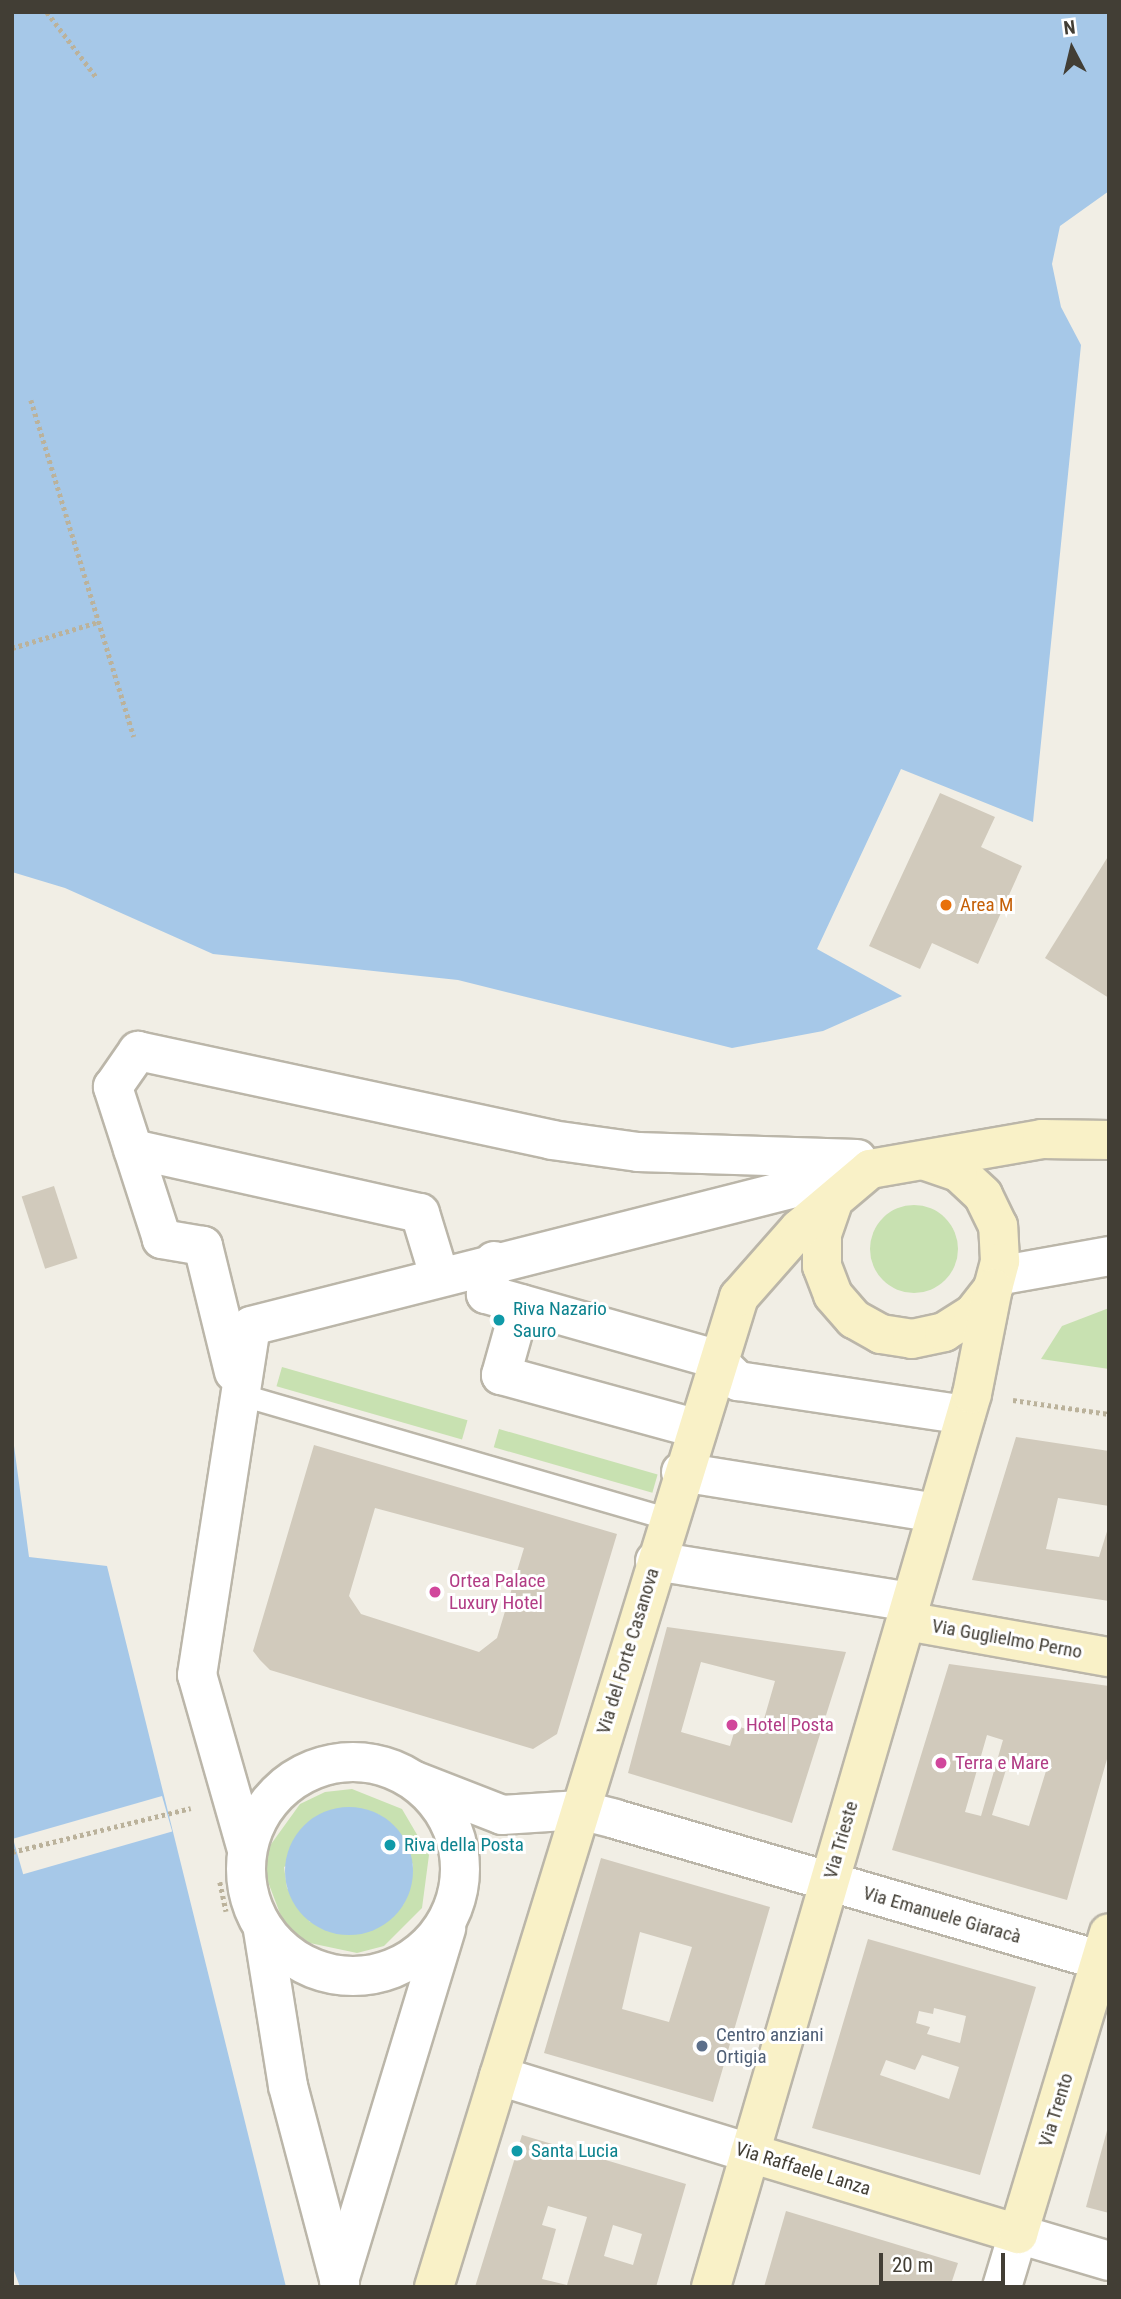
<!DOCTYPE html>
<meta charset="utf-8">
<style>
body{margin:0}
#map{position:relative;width:1121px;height:2299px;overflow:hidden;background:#f1eee5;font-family:"Roboto Condensed",sans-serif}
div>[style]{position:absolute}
.green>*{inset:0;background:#c8e1b1;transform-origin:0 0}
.round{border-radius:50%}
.water>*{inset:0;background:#a6c8e8}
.pier>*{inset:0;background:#f1eee5;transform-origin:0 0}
.building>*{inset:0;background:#d1cabc;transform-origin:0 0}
.path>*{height:4.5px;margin-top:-2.25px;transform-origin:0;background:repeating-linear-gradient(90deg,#bbb29b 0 3.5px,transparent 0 7px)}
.roads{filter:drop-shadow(2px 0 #bbb6a9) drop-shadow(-2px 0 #bbb6a9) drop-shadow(0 2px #bbb6a9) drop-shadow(0 -2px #bbb6a9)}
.lane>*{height:21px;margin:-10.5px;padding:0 10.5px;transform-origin:10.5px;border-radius:10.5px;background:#fff}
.street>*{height:38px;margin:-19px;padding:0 19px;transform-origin:19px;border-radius:19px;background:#fff}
.street>.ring{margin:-19px;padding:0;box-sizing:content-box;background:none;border:38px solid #fff;border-radius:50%}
.secondary>*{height:38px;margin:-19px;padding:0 19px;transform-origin:19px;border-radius:19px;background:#f9f1c7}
.dots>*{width:19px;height:19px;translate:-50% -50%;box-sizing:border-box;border:4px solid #fff;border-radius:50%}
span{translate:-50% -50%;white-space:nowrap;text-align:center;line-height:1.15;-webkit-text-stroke:6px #fff;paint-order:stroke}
.food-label{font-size:19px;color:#c56008}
.left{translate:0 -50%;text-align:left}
.culture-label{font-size:19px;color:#0d838f}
.hotel-label{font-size:19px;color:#b23c85}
.street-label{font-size:19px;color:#423e35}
.service-label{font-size:19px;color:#4e5e75}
.frame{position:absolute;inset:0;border:14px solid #423e35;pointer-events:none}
.north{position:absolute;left:1037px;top:14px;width:70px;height:70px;-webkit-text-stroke:5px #fff;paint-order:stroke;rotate:353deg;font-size:19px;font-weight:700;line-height:28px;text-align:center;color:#423e35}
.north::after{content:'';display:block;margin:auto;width:24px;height:32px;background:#423e35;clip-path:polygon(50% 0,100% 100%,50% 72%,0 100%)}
.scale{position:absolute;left:879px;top:2253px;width:126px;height:32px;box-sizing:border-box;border:4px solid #423e35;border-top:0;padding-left:9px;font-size:21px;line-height:24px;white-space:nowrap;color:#423e35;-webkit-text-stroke:5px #fff;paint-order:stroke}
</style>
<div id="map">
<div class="green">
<i class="round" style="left:870px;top:1205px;width:88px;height:88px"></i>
<i style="clip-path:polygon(1109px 1308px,1109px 1369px,1041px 1359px,1062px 1326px)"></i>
<i style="left:282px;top:1367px;width:193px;height:20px;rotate:16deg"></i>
<i style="left:499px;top:1429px;width:165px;height:19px;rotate:16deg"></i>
<i style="clip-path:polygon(evenodd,352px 1789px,402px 1809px,429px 1855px,422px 1908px,384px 1946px,357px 1953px,305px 1942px,284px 1924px,265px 1874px,269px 1847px,300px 1804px,325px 1792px,352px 1789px,378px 1814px,395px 1827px,413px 1865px,403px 1905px,310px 1922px,287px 1888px,284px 1867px,378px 1814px)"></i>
</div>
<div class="water">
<i style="clip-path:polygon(12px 12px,1109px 12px,1109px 191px,1060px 226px,1052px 264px,1061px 307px,1081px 345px,1033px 822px,901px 769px,817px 949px,902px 996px,823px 1031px,732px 1048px,458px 980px,213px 954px,65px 888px,12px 872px)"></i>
<i style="clip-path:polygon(12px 1431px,29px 1557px,107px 1566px,286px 2287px,20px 2287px,12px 2265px)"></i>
<i class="round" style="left:285px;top:1807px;width:128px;height:128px"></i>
</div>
<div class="pier">
<i style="left:162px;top:1796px;width:37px;height:155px;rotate:74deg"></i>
</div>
<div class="building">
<i style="clip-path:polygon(940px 793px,995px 817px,981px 847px,1022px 866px,978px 964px,932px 943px,920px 969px,869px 946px)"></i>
<i style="clip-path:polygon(1109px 855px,1109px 998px,1045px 958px)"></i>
<i style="left:54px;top:1186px;width:76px;height:34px;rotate:72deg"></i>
<i style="clip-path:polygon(1016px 1437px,1109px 1451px,1109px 1506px,1058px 1498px,1046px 1549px,1099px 1557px,1109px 1525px,1109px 1601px,972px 1580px)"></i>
<i style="clip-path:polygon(evenodd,314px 1445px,617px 1534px,557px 1734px,533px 1749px,270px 1670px,260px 1660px,253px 1651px,314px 1445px,375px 1508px,524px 1548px,497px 1638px,479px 1652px,361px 1614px,349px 1596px,375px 1508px)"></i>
<i style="clip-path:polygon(evenodd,667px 1627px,846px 1652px,792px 1823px,628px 1773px,667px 1627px,701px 1662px,775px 1681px,760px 1733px,736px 1726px,730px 1746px,681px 1732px,701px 1662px)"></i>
<i style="clip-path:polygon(evenodd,949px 1664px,1109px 1686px,1109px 1752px,1067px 1900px,892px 1850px,949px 1664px,987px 1735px,1003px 1740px,981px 1816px,965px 1812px,987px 1735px,949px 1664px,1009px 1760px,1046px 1771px,1029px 1826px,992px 1815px,1009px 1760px)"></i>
<i style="clip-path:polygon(evenodd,601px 1858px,770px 1907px,713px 2102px,544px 2053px,601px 1858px,640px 1932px,692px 1947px,669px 2022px,622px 2009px,640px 1932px)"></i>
<i style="clip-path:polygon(evenodd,868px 1939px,1036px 1987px,980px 2175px,812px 2128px,868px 1939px,934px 2008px,966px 2016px,960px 2043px,927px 2034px,930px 2027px,916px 2023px,919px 2011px,933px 2014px,934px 2008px,868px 1939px,922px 2055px,959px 2067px,949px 2099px,880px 2075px,886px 2060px,915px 2070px,922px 2055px)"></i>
<i style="clip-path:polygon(1108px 2127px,1109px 2127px,1109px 2213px,1086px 2207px)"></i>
<i style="clip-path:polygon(evenodd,522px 2135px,686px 2184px,656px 2287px,475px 2287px,522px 2135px,548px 2206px,587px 2217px,567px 2285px,542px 2279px,556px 2229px,542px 2225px,548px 2206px,522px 2135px,613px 2225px,642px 2234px,633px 2265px,604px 2256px,613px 2225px)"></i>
<i style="clip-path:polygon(786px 2211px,958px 2263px,950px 2287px,764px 2287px)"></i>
</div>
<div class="path">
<i style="left:47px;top:12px;width:83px;rotate:52.9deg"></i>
<i style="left:31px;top:400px;width:352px;rotate:73deg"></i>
<i style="left:12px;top:648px;width:90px;rotate:-16.8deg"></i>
<i style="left:1013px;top:1400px;width:97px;rotate:8.3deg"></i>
<i style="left:12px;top:1852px;width:184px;rotate:-13.8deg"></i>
<i style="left:220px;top:1882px;width:30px;rotate:78deg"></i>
</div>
<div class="roads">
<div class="lane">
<i style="left:239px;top:1394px;width:447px;rotate:16.2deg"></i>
</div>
<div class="street">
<i style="left:133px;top:1149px;width:294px;rotate:12.6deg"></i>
<i style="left:420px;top:1213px;width:65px;rotate:73deg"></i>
<i style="left:494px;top:1261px;width:34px;rotate:104deg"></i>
<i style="left:486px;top:1294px;width:238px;rotate:15.8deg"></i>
<i style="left:715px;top:1359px;width:32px;rotate:44deg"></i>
<i style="left:738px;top:1381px;width:230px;rotate:8.5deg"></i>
<i style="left:997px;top:1276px;width:114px;rotate:-10.1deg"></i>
<i style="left:521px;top:1304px;width:74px;rotate:105.7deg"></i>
<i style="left:501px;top:1375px;width:201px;rotate:15.3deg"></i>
<i style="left:234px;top:1372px;width:130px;rotate:-103.8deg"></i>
<i style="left:203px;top:1246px;width:42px;rotate:-170.3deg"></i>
<i style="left:162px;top:1239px;width:160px;rotate:-107.9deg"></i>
<i style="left:113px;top:1087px;width:44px;rotate:-55.2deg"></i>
<i style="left:138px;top:1051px;width:423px;rotate:12.1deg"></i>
<i style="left:552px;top:1140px;width:87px;rotate:7.9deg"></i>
<i style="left:638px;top:1152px;width:219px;rotate:1.8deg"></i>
<i style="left:681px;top:1472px;width:259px;rotate:9.1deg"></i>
<i style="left:655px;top:1561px;width:259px;rotate:9.1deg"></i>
<i class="ring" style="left:246px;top:1762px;width:176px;height:176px"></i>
<i style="left:415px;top:1781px;width:93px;rotate:21.3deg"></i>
<i style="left:502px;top:1815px;width:78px;rotate:-3.7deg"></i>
<i style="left:580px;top:1810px;width:36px;rotate:14deg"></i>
<i style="left:615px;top:1819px;width:515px;rotate:16.25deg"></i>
<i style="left:247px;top:1850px;width:182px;rotate:-105.9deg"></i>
<i style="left:197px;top:1675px;width:353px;rotate:-81.2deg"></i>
<i style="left:251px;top:1326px;width:639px;rotate:-14.23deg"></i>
<i style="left:263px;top:1930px;width:158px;rotate:80.9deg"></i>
<i style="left:288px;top:2086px;width:204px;rotate:75.2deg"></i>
<i style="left:499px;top:2076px;width:263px;rotate:17.1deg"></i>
<i style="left:339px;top:2281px;width:369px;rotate:-73.1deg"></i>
<i style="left:1002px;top:2287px;width:55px;rotate:-73.2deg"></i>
<i style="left:1018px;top:2234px;width:95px;rotate:16.5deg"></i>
</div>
<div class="secondary">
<i style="left:832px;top:1205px;width:31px;rotate:109deg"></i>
<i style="left:822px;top:1234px;width:32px;rotate:90deg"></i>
<i style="left:822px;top:1266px;width:31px;rotate:69deg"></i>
<i style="left:833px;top:1295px;width:32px;rotate:49deg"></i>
<i style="left:854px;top:1319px;width:31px;rotate:29deg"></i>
<i style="left:881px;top:1334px;width:31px;rotate:9deg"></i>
<i style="left:912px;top:1339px;width:33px;rotate:-12deg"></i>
<i style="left:944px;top:1332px;width:34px;rotate:-32deg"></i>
<i style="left:973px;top:1314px;width:33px;rotate:-52deg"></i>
<i style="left:993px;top:1288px;width:28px;rotate:-75deg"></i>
<i style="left:1000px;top:1261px;width:35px;rotate:-93deg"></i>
<i style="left:998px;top:1226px;width:34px;rotate:-116deg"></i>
<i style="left:983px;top:1195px;width:34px;rotate:-137deg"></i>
<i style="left:958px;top:1172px;width:34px;rotate:-161deg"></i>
<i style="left:906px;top:1621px;width:206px;rotate:10.1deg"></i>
<i style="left:750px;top:2153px;width:280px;rotate:16.8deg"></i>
<i style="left:1018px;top:2234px;width:314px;rotate:-73.2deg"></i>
<i style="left:434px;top:2287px;width:1036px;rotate:-72.88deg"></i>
<i style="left:739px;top:1297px;width:91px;rotate:-48.6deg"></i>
<i style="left:799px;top:1229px;width:93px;rotate:-40.2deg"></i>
<i style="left:870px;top:1169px;width:175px;rotate:-9.9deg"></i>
<i style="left:1042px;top:1139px;width:67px;rotate:0.9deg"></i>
<i style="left:711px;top:2287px;width:930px;rotate:-73.71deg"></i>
<i style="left:972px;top:1394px;width:108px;rotate:-78.8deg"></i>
</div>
</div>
<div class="dots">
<i style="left:946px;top:905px;background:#e8710a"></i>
<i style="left:499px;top:1320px;background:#0f9aa8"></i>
<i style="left:435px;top:1592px;background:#d1479c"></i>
<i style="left:732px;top:1725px;background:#d1479c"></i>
<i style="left:941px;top:1763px;background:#d1479c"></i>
<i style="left:390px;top:1845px;background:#0f9aa8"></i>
<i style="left:702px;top:2046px;background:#5c6f8a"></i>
<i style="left:517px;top:2151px;background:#0f9aa8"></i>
</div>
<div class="food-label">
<span class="left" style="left:960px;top:905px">Area M</span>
</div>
<div class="culture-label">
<span class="left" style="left:513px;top:1320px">Riva Nazario<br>Sauro</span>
<span class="left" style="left:404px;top:1845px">Riva della Posta</span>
<span class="left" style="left:531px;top:2151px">Santa Lucia</span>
</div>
<div class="hotel-label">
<span class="left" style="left:449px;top:1592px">Ortea Palace<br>Luxury Hotel</span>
<span class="left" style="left:746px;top:1725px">Hotel Posta</span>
<span class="left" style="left:955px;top:1763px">Terra e Mare</span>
</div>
<div class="street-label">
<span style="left:1007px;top:1639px;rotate:10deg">Via Guglielmo Perno</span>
<span style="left:628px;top:1651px;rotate:-73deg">Via del Forte Casanova</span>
<span style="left:841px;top:1840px;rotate:-74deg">Via Trieste</span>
<span style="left:942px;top:1915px;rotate:16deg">Via Emanuele Giaracà</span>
<span style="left:1056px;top:2110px;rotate:-73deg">Via Trento</span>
<span style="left:803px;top:2169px;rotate:17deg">Via Raffaele Lanza</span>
</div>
<div class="service-label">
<span class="left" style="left:716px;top:2046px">Centro anziani<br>Ortigia</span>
</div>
<div class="frame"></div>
<div class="north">N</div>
<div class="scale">20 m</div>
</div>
